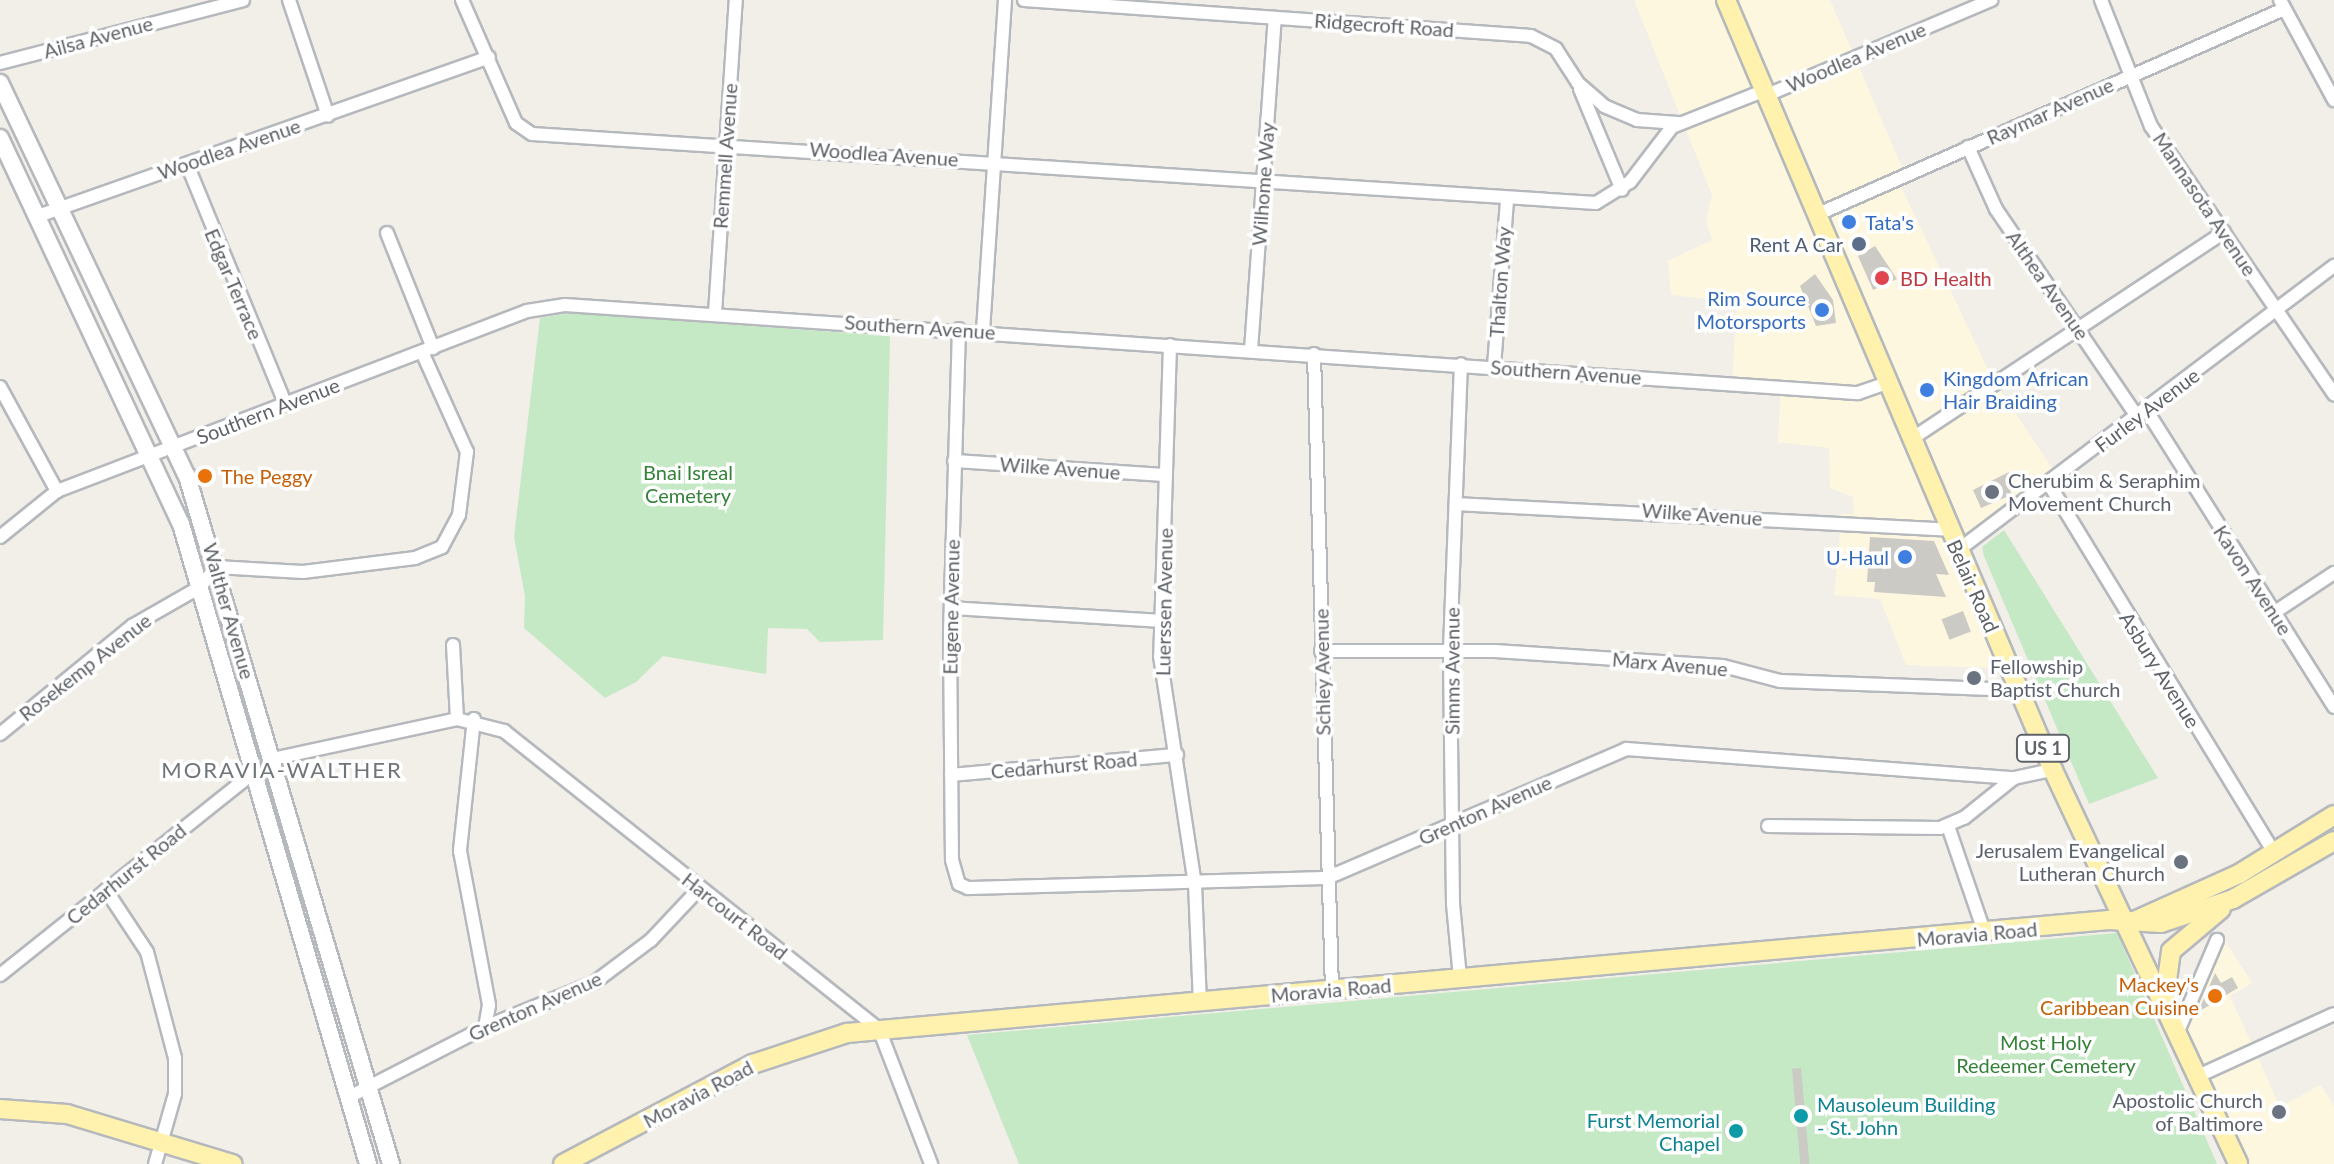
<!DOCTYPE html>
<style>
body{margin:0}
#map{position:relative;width:2334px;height:1164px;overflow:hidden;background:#f1efe8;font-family:Lato,sans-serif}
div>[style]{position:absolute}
.commercial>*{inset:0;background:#fef7e0}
.green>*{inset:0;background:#c5e8c5}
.building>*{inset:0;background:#cccac5;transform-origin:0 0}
.round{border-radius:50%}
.roads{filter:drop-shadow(2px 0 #b5b8bc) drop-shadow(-2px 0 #b5b8bc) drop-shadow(0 2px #b5b8bc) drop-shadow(0 -2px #b5b8bc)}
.street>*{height:12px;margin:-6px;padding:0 6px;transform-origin:6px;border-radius:6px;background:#fff}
.secondary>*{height:16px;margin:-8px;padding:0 8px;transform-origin:8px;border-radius:8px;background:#fff}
.primary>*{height:18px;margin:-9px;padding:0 9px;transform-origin:9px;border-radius:9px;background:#fff2af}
.dots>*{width:22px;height:22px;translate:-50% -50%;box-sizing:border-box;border:4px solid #fff;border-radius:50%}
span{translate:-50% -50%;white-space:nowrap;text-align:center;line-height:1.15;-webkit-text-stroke:7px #fff;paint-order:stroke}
.shield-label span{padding:2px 6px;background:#fff;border:2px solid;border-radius:6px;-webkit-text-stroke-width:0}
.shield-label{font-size:18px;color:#5f6368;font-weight:700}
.street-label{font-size:20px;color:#5f6368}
.shop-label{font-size:20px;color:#366cbe}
.left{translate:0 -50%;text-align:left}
.right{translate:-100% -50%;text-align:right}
.service-label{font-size:20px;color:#4e5e75}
.health-label{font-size:20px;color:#be3a42}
.park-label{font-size:20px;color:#348238}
.food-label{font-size:20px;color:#c56008}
.worship-label{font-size:20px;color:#5b616d}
.culture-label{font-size:20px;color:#0d838f}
.neighbourhood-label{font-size:22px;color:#70757a;letter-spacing:2px}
</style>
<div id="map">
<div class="commercial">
<i style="clip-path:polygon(1634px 0,1830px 0,1905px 174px,1897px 178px,1992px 378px,2058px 477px,1957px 551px,2005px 660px,1991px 668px,1906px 665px,1880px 599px,1834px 595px,1842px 514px,1854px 514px,1853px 497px,1830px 488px,1829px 448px,1778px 442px,1781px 387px,1732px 382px,1737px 302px,1671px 295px,1668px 261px,1712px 240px,1706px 222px,1712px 195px)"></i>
<i style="clip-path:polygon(2220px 933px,2252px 983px,2230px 996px,2280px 1107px,2320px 1085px,2334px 1106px,2334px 1164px,2238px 1164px,2180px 1026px)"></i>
</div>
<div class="green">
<i style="clip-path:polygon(569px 313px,890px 336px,883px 640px,820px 642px,807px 629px,768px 628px,766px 674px,663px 656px,636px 682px,605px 698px,524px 628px,525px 596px,514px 537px,540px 318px)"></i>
<i style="clip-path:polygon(2004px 530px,2158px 778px,2089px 804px,1984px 556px,1982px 547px)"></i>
<i style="clip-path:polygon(2117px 933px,2217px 1164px,1019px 1164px,967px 1035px)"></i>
</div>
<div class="building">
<i style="clip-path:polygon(1875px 246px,1897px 279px,1873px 290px,1858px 256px)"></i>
<i style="clip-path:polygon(1815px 274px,1833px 300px,1836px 323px,1816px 326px,1800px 286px)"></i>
<i style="clip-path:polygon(2009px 472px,2011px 495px,1981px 508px,1973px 490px)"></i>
<i style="clip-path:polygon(1870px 537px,1934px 541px,1949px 575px,1936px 574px,1946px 597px,1874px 592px,1875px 582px,1867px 582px)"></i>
<i style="left:1963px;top:611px;width:22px;height:23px;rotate:69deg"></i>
<i style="clip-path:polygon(2215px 973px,2221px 983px,2232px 977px,2238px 988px,2198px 1012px)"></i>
<i style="left:1801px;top:1068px;width:96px;height:9px;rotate:85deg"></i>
<i class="round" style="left:1724px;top:1120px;width:22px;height:22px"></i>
</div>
<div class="roads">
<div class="street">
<i style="left:289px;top:0;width:122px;rotate:71.4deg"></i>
<i style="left:462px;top:0;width:134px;rotate:66.3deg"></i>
<i style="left:516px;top:123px;width:19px;rotate:35deg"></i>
<i style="left:532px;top:134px;width:1066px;rotate:3.71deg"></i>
<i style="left:1596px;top:203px;width:40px;rotate:-32deg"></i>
<i style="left:1630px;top:182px;width:69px;rotate:-52.6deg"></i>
<i style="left:1672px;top:127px;width:98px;rotate:-21.6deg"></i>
<i style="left:1024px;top:0;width:508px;rotate:4.06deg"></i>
<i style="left:1531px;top:36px;width:28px;rotate:27deg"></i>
<i style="left:1556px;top:49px;width:40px;rotate:57.1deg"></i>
<i style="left:1578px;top:83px;width:35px;rotate:41deg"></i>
<i style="left:1604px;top:106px;width:36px;rotate:23deg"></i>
<i style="left:1637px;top:120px;width:41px;rotate:4.2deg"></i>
<i style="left:2101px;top:0;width:136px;rotate:68.4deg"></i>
<i style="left:2151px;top:126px;width:325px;rotate:55.7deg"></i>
<i style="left:2280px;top:0;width:114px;rotate:61.6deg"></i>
<i style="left:0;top:63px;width:251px;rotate:-14.5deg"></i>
<i style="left:1580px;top:89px;width:109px;rotate:67.4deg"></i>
<i style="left:1765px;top:96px;width:246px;rotate:-23deg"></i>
<i style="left:1968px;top:147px;width:68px;rotate:65.7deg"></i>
<i style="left:1996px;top:209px;width:253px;rotate:55.8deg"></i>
<i style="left:187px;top:164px;width:258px;rotate:67.7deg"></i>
<i style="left:1816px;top:215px;width:511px;rotate:-23.76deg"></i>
<i style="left:38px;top:216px;width:478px;rotate:-19.4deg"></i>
<i style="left:387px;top:233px;width:124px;rotate:68.2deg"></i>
<i style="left:715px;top:313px;width:314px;rotate:-86.2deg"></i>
<i style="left:959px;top:329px;width:307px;rotate:91.7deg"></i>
<i style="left:950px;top:636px;width:224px;rotate:89.5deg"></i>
<i style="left:952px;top:860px;width:25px;rotate:74deg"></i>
<i style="left:959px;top:884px;width:10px;rotate:24deg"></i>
<i style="left:968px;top:888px;width:359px;rotate:-1.6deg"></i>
<i style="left:1327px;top:878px;width:326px;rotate:-23.3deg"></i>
<i style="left:1626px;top:749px;width:389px;rotate:4.3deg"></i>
<i style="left:983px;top:331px;width:332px;rotate:-86.2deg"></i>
<i style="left:1170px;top:345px;width:311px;rotate:91.8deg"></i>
<i style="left:1160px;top:656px;width:231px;rotate:81.3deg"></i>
<i style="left:1195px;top:884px;width:117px;rotate:87.6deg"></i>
<i style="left:1251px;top:350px;width:333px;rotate:-85.9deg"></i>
<i style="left:1314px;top:354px;width:637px;rotate:88.38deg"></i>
<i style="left:1494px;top:366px;width:168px;rotate:-85.5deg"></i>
<i style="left:0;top:387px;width:119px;rotate:61.3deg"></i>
<i style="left:2147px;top:411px;width:350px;rotate:57.7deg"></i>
<i style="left:1913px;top:438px;width:373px;rotate:-33.5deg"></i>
<i style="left:954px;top:461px;width:212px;rotate:3.8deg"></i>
<i style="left:2049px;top:484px;width:434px;rotate:58.6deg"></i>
<i style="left:1456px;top:504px;width:493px;rotate:3deg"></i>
<i style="left:0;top:537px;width:73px;rotate:-38.9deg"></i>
<i style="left:57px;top:491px;width:503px;rotate:-20.96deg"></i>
<i style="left:527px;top:311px;width:38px;rotate:-9deg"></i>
<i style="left:565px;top:305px;width:1265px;rotate:3.9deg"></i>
<i style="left:1827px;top:391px;width:31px;rotate:4deg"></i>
<i style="left:1858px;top:393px;width:31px;rotate:-19deg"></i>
<i style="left:1957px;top:551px;width:473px;rotate:-37.1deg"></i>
<i style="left:951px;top:608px;width:210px;rotate:3.5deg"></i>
<i style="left:2275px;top:612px;width:71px;rotate:-33.5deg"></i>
<i style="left:453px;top:645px;width:74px;rotate:86.9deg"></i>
<i style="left:1321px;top:651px;width:174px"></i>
<i style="left:1495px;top:651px;width:228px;rotate:3.8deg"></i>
<i style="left:1723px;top:666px;width:59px;rotate:14.7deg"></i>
<i style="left:1780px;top:681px;width:238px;rotate:2.2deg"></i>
<i style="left:474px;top:719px;width:133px;rotate:96.1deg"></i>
<i style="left:460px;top:851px;width:157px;rotate:79.3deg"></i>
<i style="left:489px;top:1005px;width:22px;rotate:100deg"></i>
<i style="left:0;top:734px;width:171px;rotate:-39.3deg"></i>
<i style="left:132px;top:626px;width:78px;rotate:-29.8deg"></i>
<i style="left:200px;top:587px;width:26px;rotate:-51deg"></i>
<i style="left:216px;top:567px;width:87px;rotate:3.3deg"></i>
<i style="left:303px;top:572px;width:113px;rotate:-7.1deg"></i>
<i style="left:415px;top:558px;width:29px;rotate:-22deg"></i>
<i style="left:442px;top:547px;width:36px;rotate:-62deg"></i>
<i style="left:459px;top:515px;width:64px;rotate:-82.8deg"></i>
<i style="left:467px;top:452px;width:110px;rotate:-114.2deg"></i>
<i style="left:272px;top:759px;width:189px;rotate:-12.2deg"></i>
<i style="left:457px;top:719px;width:49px;rotate:14.3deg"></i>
<i style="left:504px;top:731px;width:479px;rotate:38.5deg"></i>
<i style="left:879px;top:1029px;width:145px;rotate:68.9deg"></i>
<i style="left:951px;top:775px;width:227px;rotate:-5.1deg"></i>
<i style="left:1768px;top:826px;width:172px;rotate:0.7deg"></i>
<i style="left:1940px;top:828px;width:26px;rotate:-23deg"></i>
<i style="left:1964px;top:818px;width:64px;rotate:-38.7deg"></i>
<i style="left:2014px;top:778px;width:40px;rotate:-12deg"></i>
<i style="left:1948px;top:826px;width:114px;rotate:71.1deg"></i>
<i style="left:106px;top:890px;width:74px;rotate:56.5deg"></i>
<i style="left:147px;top:952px;width:110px;rotate:75.2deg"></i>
<i style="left:175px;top:1058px;width:36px;rotate:90deg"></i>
<i style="left:175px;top:1094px;width:73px;rotate:105.9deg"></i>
<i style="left:0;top:975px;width:324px;rotate:-38.6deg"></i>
<i style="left:1460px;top:978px;width:74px;rotate:-95.4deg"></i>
<i style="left:1453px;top:904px;width:255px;rotate:-90.7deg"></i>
<i style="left:1450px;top:649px;width:285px;rotate:-87.8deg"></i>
<i style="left:2179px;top:1029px;width:97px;rotate:-66.9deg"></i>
<i style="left:2198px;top:1076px;width:149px;rotate:-24.5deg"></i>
<i style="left:349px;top:1097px;width:153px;rotate:-27.2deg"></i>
<i style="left:485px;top:1027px;width:119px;rotate:-22.2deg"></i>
<i style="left:595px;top:982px;width:70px;rotate:-36.9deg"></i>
<i style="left:651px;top:940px;width:71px;rotate:-46.7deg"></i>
</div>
<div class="secondary">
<i style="left:0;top:83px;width:435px;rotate:64.6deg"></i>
<i style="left:187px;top:476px;width:718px;rotate:73.48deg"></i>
<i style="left:0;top:138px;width:426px;rotate:64.9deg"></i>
<i style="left:181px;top:524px;width:667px;rotate:73.71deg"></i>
</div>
<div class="primary">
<i style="left:1726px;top:0;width:837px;rotate:66.99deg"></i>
<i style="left:2053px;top:770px;width:435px;rotate:64.8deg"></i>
<i style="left:2130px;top:923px;width:120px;rotate:-24.2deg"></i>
<i style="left:2239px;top:874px;width:112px;rotate:-31.8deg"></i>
<i style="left:2165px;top:995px;width:44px;rotate:-82.2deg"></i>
<i style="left:2171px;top:951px;width:65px;rotate:-40deg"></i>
<i style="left:0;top:1109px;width:67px;rotate:4.3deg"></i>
<i style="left:67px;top:1114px;width:173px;rotate:16.8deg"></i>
<i style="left:563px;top:1164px;width:215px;rotate:-27.8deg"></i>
<i style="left:753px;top:1064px;width:99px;rotate:-18.3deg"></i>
<i style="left:847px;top:1033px;width:1267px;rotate:-5.12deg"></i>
<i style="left:2109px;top:920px;width:52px;rotate:3.3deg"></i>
<i style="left:2161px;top:923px;width:76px;rotate:-18.4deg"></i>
<i style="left:2233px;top:899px;width:116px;rotate:-29.9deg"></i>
</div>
</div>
<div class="dots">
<i style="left:1849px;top:222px;background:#3f7fe0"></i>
<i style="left:1859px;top:244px;background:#5c6f8a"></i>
<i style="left:1882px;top:278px;background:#e0444e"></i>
<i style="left:1822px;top:310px;background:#3f7fe0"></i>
<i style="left:1927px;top:390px;background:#3f7fe0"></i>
<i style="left:205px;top:476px;background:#e8710a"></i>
<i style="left:1992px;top:492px;background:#6b7280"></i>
<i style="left:1905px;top:557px;background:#3f7fe0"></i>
<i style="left:1974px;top:678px;background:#6b7280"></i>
<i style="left:2181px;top:862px;background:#6b7280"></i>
<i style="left:2215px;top:996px;background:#e8710a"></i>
<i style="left:2279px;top:1112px;background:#6b7280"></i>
<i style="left:1801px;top:1116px;background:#0f9aa8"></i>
<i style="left:1736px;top:1131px;background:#0f9aa8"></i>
</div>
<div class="shield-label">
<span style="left:2043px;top:748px">US 1</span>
</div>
<div class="street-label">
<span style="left:1384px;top:25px;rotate:4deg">Ridgecroft Road</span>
<span style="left:98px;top:37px;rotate:-15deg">Ailsa Avenue</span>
<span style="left:1856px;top:57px;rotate:-23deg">Woodlea Avenue</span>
<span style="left:2050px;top:111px;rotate:-24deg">Raymar Avenue</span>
<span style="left:229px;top:149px;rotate:-19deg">Woodlea Avenue</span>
<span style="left:884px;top:154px;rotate:4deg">Woodlea Avenue</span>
<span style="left:725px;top:156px;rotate:-86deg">Remmell Avenue</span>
<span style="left:1263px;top:184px;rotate:-86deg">Wilhome Way</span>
<span style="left:2205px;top:204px;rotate:56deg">Mannasota Avenue</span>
<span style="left:1500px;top:282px;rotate:-86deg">Thalton Way</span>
<span style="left:234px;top:284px;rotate:67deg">Edgar Terrace</span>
<span style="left:2048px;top:285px;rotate:55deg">Althea Avenue</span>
<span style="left:920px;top:327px;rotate:4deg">Southern Avenue</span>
<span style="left:1566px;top:372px;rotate:4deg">Southern Avenue</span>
<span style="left:2147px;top:410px;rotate:-37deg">Furley Avenue</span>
<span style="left:268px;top:411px;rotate:-21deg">Southern Avenue</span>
<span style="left:1060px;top:468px;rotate:4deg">Wilke Avenue</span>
<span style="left:1702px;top:514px;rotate:4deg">Wilke Avenue</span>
<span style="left:2253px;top:580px;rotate:57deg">Kavon Avenue</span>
<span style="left:1973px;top:586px;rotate:66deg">Belair Road</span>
<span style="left:1164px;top:602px;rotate:-89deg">Luerssen Avenue</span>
<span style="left:951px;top:607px;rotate:-89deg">Eugene Avenue</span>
<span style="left:229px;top:611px;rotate:74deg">Walther Avenue</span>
<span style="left:1670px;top:664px;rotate:5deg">Marx Avenue</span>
<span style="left:85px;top:667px;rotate:-38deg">Rosekemp Avenue</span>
<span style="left:2160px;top:670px;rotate:58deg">Asbury Avenue</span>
<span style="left:1452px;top:671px;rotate:-90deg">Simms Avenue</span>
<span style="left:1322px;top:672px;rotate:-91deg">Schley Avenue</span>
<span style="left:1064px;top:765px;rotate:-5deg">Cedarhurst Road</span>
<span style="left:1485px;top:810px;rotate:-24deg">Grenton Avenue</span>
<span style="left:126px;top:874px;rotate:-39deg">Cedarhurst Road</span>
<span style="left:735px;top:916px;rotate:38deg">Harcourt Road</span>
<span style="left:1977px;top:934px;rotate:-5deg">Moravia Road</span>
<span style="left:1331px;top:990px;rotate:-5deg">Moravia Road</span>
<span style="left:535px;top:1006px;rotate:-24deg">Grenton Avenue</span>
<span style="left:698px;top:1094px;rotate:-28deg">Moravia Road</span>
</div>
<div class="shop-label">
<span class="left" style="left:1865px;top:222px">Tata's</span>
<span class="right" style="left:1806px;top:310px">Rim Source<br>Motorsports</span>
<span class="left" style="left:1943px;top:390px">Kingdom African<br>Hair Braiding</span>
<span class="right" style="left:1889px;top:557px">U-Haul</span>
</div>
<div class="service-label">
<span class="right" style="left:1843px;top:244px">Rent A Car</span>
</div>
<div class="health-label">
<span class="left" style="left:1900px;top:278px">BD Health</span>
</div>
<div class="park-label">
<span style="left:688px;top:484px">Bnai Isreal<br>Cemetery</span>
<span style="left:2046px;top:1054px">Most Holy<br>Redeemer Cemetery</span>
</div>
<div class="food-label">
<span class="left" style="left:221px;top:476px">The Peggy</span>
<span class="right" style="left:2199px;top:996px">Mackey's<br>Caribbean Cuisine</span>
</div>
<div class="worship-label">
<span class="left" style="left:2008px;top:492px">Cherubim &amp; Seraphim<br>Movement Church</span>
<span class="left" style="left:1990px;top:678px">Fellowship<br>Baptist Church</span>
<span class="right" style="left:2165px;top:862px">Jerusalem Evangelical<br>Lutheran Church</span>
<span class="right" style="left:2263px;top:1112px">Apostolic Church<br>of Baltimore</span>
</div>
<div class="culture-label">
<span class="left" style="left:1817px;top:1116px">Mausoleum Building<br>- St. John</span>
<span class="right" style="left:1720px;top:1132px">Furst Memorial<br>Chapel</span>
</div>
<div class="neighbourhood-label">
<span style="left:282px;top:770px">MORAVIA-WALTHER</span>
</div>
</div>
